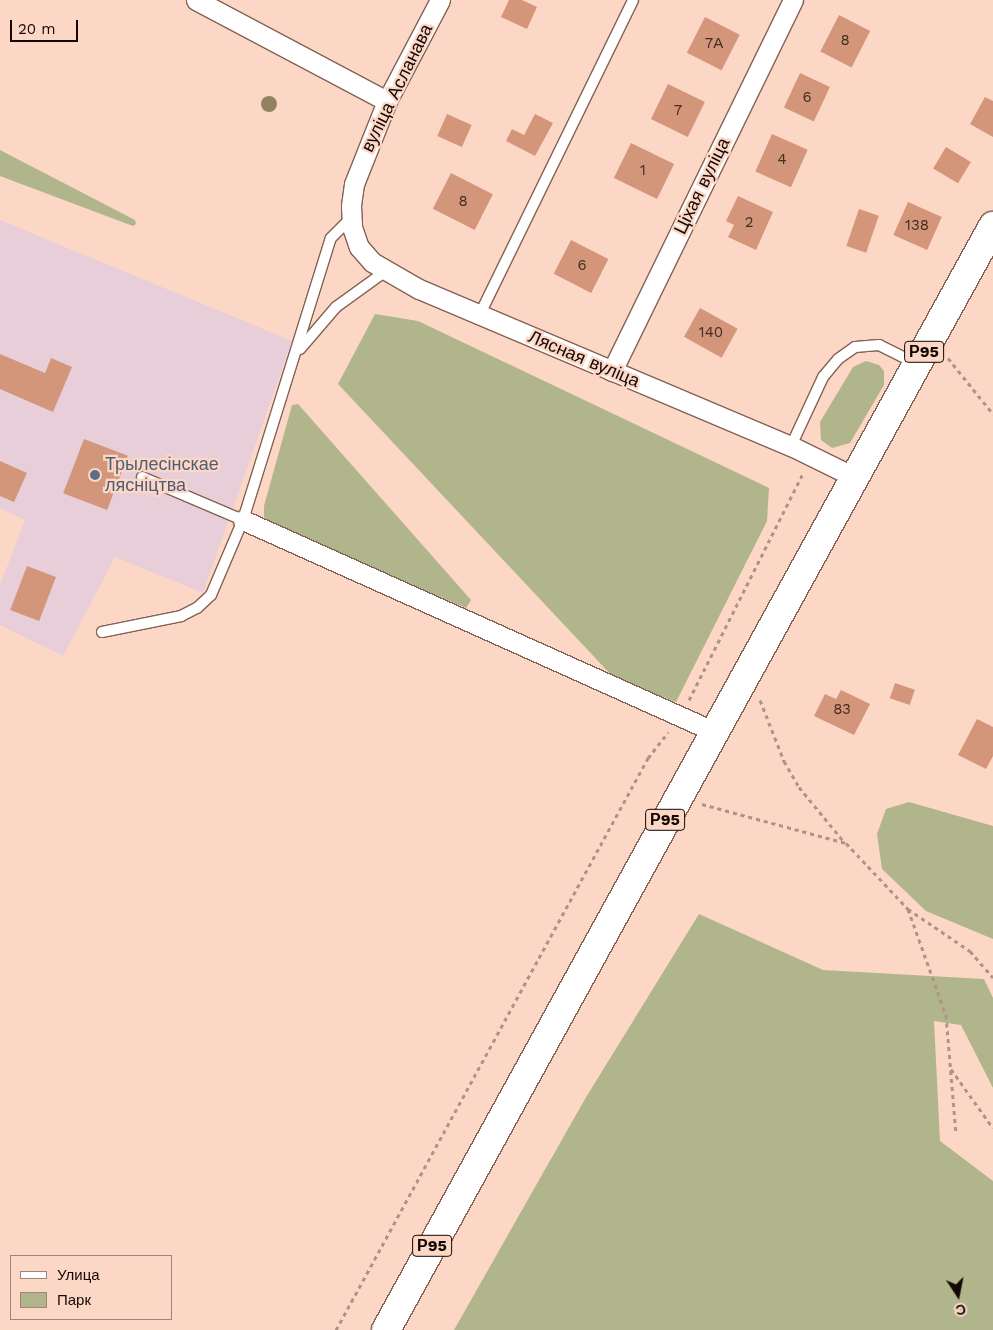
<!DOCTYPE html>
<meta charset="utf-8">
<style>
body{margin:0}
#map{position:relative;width:993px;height:1330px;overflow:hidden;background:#fcd7c6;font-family:"Work Sans",sans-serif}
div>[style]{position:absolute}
.industrial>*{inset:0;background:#e7ced8}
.green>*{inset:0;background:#b1b58b}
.building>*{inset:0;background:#d3967a;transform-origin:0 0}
.path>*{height:3px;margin-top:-1.5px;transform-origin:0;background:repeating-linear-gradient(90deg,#b09387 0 4px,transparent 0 8px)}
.roads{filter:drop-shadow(1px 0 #836253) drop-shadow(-1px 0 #836253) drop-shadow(0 1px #836253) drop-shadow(0 -1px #836253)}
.lane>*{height:10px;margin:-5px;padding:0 5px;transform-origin:5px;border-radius:5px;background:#fff}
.street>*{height:19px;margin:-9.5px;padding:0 9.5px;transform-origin:9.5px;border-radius:9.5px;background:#fff}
.primary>*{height:28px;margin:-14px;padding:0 14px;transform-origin:14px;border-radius:14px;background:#fff}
.trees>*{width:16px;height:16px;margin:-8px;border-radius:50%;background:#928360}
.dots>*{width:14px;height:14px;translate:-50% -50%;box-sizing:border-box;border:2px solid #fcd7c6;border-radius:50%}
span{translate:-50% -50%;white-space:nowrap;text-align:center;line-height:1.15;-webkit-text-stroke:4.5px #fcd7c6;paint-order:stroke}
.number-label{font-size:15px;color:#442c22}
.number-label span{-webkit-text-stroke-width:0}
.shield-label span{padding:1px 4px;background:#fcd7c6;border:1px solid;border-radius:4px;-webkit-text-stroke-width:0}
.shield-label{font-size:16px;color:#140804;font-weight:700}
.street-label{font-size:18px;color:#140804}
.service-label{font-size:18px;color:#4e5e75}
.left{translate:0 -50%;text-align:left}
.legend{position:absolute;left:10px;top:1255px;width:162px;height:65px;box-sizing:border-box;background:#fcd7c6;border:1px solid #9f8478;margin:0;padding:6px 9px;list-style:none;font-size:15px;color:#140804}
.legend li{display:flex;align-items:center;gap:10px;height:25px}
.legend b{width:25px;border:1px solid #9f8478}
.north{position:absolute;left:933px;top:1270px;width:50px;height:50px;-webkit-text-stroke:4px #fcd7c6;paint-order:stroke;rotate:169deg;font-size:14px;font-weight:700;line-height:20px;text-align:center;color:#140804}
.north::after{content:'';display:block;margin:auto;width:18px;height:22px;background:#140804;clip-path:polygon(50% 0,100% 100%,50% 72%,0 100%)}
.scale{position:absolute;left:10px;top:20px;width:68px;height:22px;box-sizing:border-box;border:2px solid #140804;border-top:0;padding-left:6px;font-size:15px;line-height:18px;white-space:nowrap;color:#140804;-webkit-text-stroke:4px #fcd7c6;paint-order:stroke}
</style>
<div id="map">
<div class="industrial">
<i style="clip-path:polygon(0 220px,292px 341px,203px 593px,115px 557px,63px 656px,0 625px,0 585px,25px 520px,0 508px)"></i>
</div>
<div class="green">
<i style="clip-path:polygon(0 150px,135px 220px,136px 224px,133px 226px,0 176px)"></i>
<i style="clip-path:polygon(375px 314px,418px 321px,769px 488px,767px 521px,676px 702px,614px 678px,338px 384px)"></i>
<i style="clip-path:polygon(866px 361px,879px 365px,884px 371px,884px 385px,850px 443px,832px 448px,821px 440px,820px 422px,853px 367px)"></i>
<i style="clip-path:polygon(298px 404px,471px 600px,466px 608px,271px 524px,264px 517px,264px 506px,292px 405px)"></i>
<i style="clip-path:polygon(909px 802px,993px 826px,993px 939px,926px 911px,882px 869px,877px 834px,886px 809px)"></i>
<i style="clip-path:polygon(699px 914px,823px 970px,984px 979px,993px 998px,993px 1088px,961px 1025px,934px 1021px,940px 1141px,993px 1181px,993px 1330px,454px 1330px,585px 1099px)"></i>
</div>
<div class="building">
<i style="clip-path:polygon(509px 0,522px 0,537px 7px,527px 29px,501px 17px)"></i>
<i style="left:839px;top:15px;width:35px;height:41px;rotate:27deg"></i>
<i style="left:705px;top:17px;width:39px;height:40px;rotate:27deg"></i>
<i style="left:800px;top:73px;width:33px;height:38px;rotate:25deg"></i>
<i style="left:668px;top:84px;width:41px;height:39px;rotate:26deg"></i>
<i style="clip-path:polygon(985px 97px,993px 101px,993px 137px,970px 124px)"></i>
<i style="left:447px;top:114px;width:27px;height:24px;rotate:24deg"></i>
<i style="clip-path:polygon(535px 114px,553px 123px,535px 156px,506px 141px,512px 129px,524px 135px)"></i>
<i style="left:772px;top:134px;width:39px;height:41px;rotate:24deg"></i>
<i style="left:631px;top:143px;width:48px;height:39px;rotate:26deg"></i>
<i style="left:946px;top:147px;width:29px;height:25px;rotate:31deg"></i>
<i style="left:451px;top:173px;width:47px;height:40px;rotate:27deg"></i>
<i style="clip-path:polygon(738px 196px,773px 212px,756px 250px,728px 237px,734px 225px,726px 221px)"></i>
<i style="left:908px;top:202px;width:37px;height:36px;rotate:24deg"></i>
<i style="left:859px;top:209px;width:21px;height:39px;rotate:19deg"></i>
<i style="left:571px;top:240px;width:42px;height:38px;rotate:27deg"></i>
<i style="left:700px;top:308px;width:43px;height:33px;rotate:29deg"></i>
<i style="clip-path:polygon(0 354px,45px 373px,51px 358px,72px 367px,53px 412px,0 389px)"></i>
<i style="left:84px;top:439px;width:47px;height:58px;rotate:21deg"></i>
<i style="clip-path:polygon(0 461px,27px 473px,14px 502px,0 496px)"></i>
<i style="left:27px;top:566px;width:31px;height:47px;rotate:21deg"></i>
<i style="left:895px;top:683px;width:21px;height:16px;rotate:19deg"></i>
<i style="clip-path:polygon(841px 690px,870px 704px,854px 735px,814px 716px,825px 694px,836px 699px)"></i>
<i style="clip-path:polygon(977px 719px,993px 727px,993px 756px,986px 769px,958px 755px)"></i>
</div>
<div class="path">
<i style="left:948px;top:358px;width:72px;rotate:51.2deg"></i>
<i style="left:689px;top:700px;width:254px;rotate:-63.3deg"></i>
<i style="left:760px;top:700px;width:66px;rotate:68.5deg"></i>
<i style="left:784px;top:761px;width:30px;rotate:60deg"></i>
<i style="left:799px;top:787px;width:72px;rotate:50.6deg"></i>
<i style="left:702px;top:804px;width:149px;rotate:15.2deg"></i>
<i style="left:846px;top:843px;width:91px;rotate:46.8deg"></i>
<i style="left:908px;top:909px;width:113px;rotate:70.3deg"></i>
<i style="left:946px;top:1015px;width:119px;rotate:85.2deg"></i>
<i style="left:908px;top:909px;width:75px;rotate:34.1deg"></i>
<i style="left:970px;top:951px;width:35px;rotate:49deg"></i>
<i style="left:951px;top:1069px;width:72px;rotate:54.6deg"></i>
<i style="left:336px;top:1330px;width:652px;rotate:-61.39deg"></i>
<i style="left:648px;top:758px;width:33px;rotate:-52deg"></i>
</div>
<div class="roads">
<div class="lane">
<i style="left:480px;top:314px;width:349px;rotate:-64deg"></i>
<i style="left:300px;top:349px;width:55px;rotate:-49.4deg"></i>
<i style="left:336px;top:307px;width:62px;rotate:-35.8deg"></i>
<i style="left:791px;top:446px;width:76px;rotate:-65.1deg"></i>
<i style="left:823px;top:377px;width:23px;rotate:-50deg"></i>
<i style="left:838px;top:359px;width:21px;rotate:-35deg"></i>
<i style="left:855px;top:347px;width:24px;rotate:-5deg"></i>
<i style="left:879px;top:345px;width:42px;rotate:26.6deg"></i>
<i style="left:142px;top:477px;width:110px;rotate:23.1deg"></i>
<i style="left:102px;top:632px;width:81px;rotate:-11.4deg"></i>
<i style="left:181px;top:616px;width:18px;rotate:-27deg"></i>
<i style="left:197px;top:608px;width:19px;rotate:-43deg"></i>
<i style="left:211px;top:595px;width:82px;rotate:-66.9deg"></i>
<i style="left:243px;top:520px;width:295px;rotate:-72.7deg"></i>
<i style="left:331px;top:238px;width:30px;rotate:-45deg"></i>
</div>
<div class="street">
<i style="left:196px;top:0;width:216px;rotate:27.9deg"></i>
<i style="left:440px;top:0;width:114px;rotate:117.7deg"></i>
<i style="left:387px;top:101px;width:89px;rotate:111.7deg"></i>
<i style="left:354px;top:184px;width:22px;rotate:98deg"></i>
<i style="left:351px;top:206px;width:21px;rotate:87deg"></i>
<i style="left:352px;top:227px;width:21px;rotate:71deg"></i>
<i style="left:359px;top:247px;width:20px;rotate:49deg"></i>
<i style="left:372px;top:262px;width:54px;rotate:29.9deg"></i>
<i style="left:419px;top:289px;width:404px;rotate:22.9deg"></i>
<i style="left:791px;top:446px;width:70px;rotate:26.2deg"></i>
<i style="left:612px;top:371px;width:413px;rotate:-64deg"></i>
<i style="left:243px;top:520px;width:515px;rotate:24.18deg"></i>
</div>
<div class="primary">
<i style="left:386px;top:1330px;width:1260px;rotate:-61.2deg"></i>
</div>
</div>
<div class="trees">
<i style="left:269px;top:104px"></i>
</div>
<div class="dots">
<i style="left:95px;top:475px;background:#5c6f8a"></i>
</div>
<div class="number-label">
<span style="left:845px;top:41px">8</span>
<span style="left:714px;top:44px">7А</span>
<span style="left:807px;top:98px">6</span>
<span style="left:678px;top:111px">7</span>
<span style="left:782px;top:160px">4</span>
<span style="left:643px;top:171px">1</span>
<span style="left:463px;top:202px">8</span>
<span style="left:749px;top:223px">2</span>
<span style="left:917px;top:226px">138</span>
<span style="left:582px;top:266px">6</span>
<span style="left:711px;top:333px">140</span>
<span style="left:842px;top:710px">83</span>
</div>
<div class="shield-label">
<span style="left:924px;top:352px">Р95</span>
<span style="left:665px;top:820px">Р95</span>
<span style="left:432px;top:1246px">Р95</span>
</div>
<div class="street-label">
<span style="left:397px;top:88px;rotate:-64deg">вуліца Асланава</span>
<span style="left:702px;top:186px;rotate:-64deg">Ціхая вуліца</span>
<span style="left:584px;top:359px;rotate:23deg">Лясная вуліца</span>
</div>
<div class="service-label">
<span class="left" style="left:105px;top:475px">Трылесінскае<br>лясніцтва</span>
</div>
<ul class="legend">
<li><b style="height:6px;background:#fff"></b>Улица</li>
<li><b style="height:14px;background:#b1b58b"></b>Парк</li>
</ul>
<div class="north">С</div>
<div class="scale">20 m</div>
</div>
